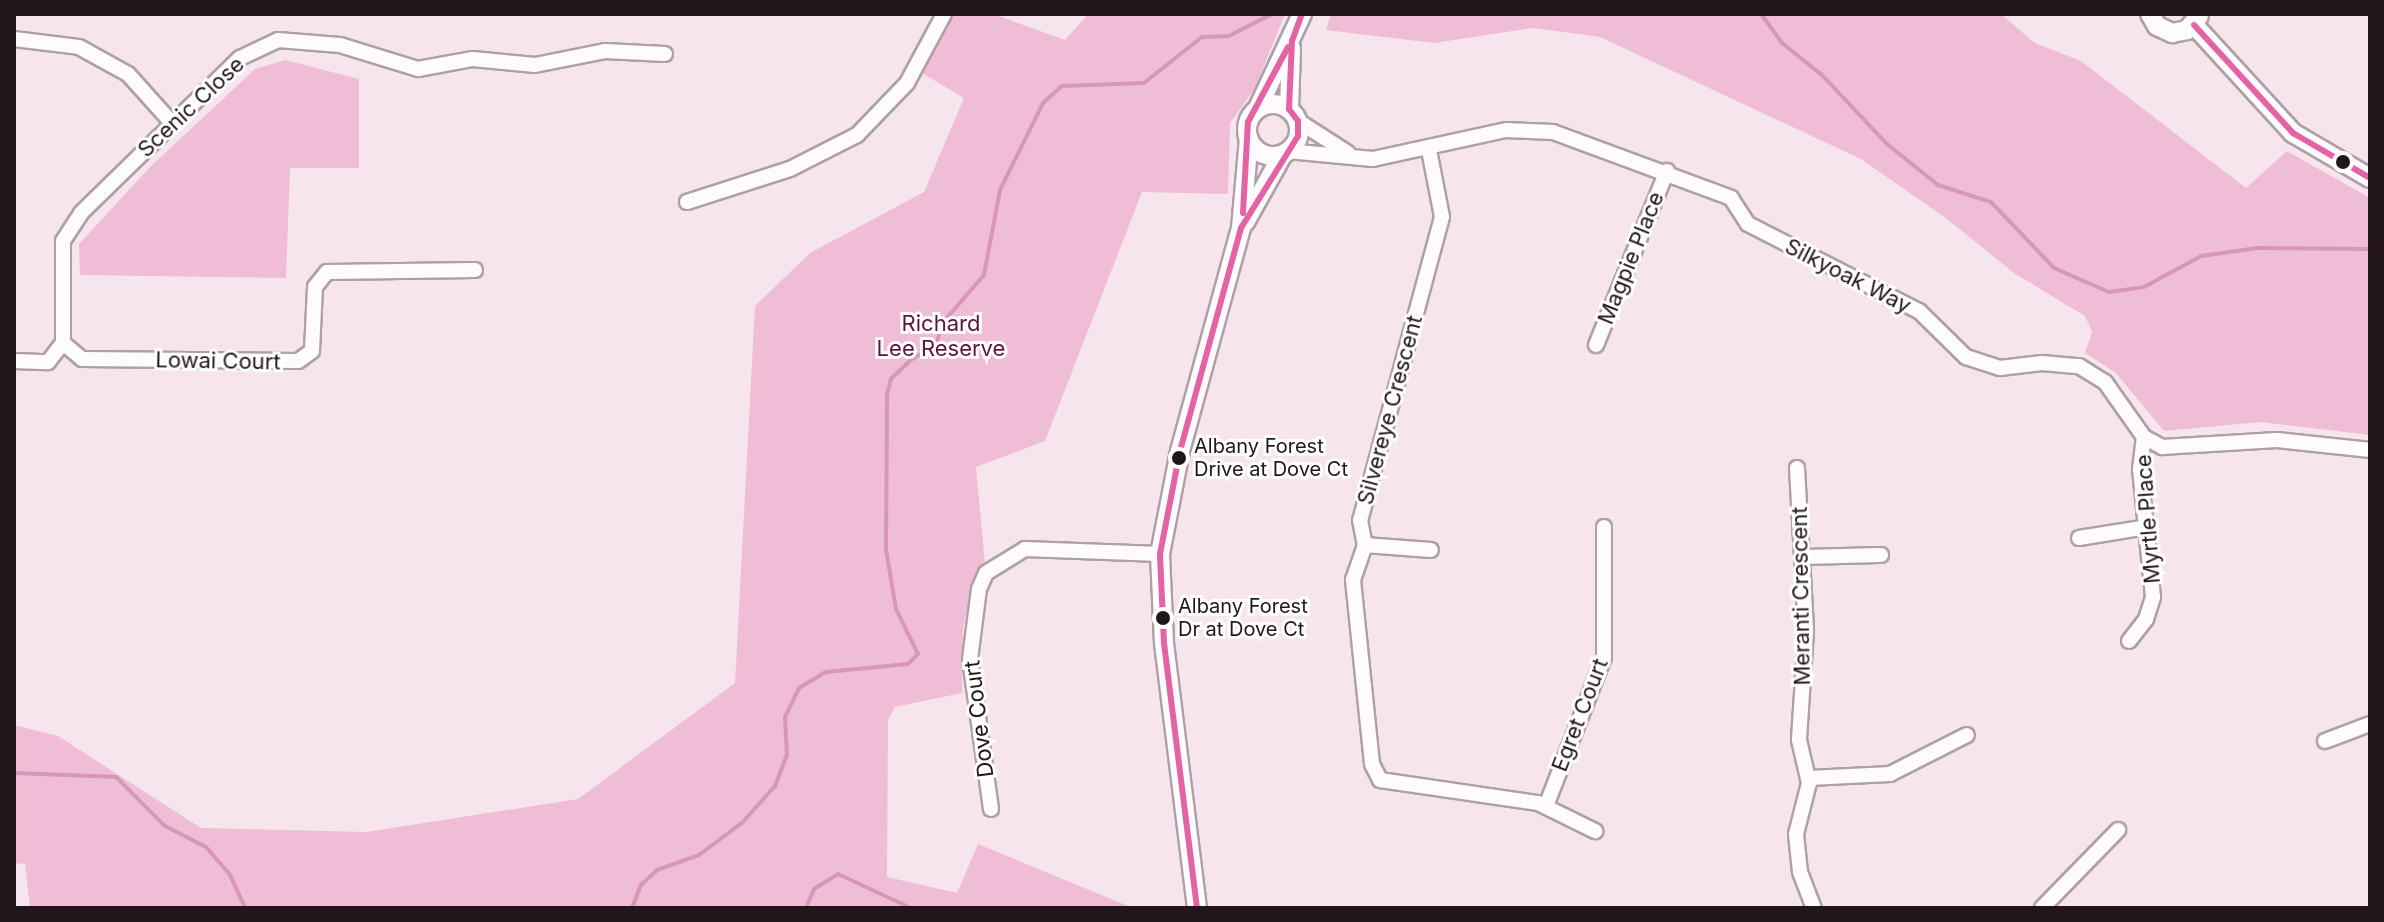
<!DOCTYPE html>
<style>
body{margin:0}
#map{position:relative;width:2384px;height:922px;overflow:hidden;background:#f6e5ed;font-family:Inter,sans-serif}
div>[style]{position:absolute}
.green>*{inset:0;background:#f0bdd6}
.stream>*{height:4px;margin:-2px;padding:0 2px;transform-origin:2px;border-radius:2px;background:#d797b8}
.roads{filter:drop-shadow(2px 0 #aea0a7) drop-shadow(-2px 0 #aea0a7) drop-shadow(0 2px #aea0a7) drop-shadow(0 -2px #aea0a7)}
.minor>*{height:14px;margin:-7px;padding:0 7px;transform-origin:7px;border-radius:7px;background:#fefbfc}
.tertiary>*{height:18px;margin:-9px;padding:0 9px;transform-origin:9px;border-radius:9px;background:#fefbfc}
.tertiary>.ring{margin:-9px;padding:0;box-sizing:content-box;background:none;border:18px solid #fefbfc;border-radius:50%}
.bus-1>*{height:6px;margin:-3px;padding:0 3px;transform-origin:3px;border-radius:3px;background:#e463a4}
.dots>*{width:22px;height:22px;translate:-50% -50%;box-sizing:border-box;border:4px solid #fff;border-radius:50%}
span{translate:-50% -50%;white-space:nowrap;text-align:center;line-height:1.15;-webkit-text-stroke:6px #fff;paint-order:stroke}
.bus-label{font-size:20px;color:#22161c}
.left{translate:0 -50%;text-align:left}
.street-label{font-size:22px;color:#22161c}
.park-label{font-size:22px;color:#5e1340}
.frame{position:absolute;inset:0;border:16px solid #22161c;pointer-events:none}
</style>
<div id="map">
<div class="green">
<i style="clip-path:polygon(954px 14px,993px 14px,1065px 40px,1088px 14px,1285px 14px,1255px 88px,1230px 123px,1228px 194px,1142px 192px,1045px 441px,976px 467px,985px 564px,973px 584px,963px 628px,962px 693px,895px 707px,888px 720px,887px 877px,957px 893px,978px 844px,1133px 908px,30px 908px,25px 864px,14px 863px,14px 725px,58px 736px,201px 828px,366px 832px,578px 799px,735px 683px,755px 306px,810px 253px,924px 192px,964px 98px,922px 73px)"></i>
<i style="clip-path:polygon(1331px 14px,2001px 14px,2035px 43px,2081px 61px,2246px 188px,2287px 151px,2370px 198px,2370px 435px,2260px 422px,2164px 431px,2116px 373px,2085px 353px,2092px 332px,2085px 316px,2014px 273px,1947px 219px,1861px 159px,1600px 37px,1533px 28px,1434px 43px,1326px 30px)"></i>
<i style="clip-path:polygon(285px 60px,359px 79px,359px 168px,290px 168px,286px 278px,80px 275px,79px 244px,149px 168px,255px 69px)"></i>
</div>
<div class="stream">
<i style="left:1761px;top:14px;width:36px;rotate:54deg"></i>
<i style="left:1782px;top:43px;width:51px;rotate:38.7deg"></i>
<i style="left:1822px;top:75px;width:95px;rotate:46.7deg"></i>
<i style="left:1887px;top:144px;width:65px;rotate:38.8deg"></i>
<i style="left:1938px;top:185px;width:56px;rotate:17.8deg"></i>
<i style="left:1991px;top:202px;width:91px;rotate:46.3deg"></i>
<i style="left:2054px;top:268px;width:60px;rotate:23.6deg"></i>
<i style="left:2109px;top:292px;width:35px;rotate:-8deg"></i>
<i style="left:2144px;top:287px;width:65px;rotate:-28.5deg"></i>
<i style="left:2201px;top:256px;width:57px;rotate:-8.1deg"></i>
<i style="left:2257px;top:248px;width:113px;rotate:0.5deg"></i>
<i style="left:14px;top:773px;width:102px;rotate:2.2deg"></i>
<i style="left:116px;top:777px;width:69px;rotate:45deg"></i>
<i style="left:165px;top:826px;width:46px;rotate:27.1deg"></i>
<i style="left:206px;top:847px;width:35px;rotate:49deg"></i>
<i style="left:229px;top:873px;width:38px;rotate:65deg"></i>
<i style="left:632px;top:908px;width:25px;rotate:-69deg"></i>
<i style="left:641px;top:885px;width:22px;rotate:-43deg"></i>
<i style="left:657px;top:870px;width:45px;rotate:-19.7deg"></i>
<i style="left:699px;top:855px;width:54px;rotate:-36.7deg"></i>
<i style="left:742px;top:823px;width:50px;rotate:-48.3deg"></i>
<i style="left:775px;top:786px;width:33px;rotate:-69deg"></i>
<i style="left:787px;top:755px;width:38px;rotate:-93deg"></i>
<i style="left:785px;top:717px;width:32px;rotate:-64deg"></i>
<i style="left:799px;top:688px;width:31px;rotate:-31deg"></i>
<i style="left:826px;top:672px;width:82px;rotate:-5.6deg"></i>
<i style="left:908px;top:664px;width:14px;rotate:-45deg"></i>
<i style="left:918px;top:654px;width:50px;rotate:-116.1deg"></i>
<i style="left:896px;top:609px;width:61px;rotate:-99.5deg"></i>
<i style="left:886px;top:549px;width:155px;rotate:-89.6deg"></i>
<i style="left:887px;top:394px;width:16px;rotate:-75deg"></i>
<i style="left:891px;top:379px;width:29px;rotate:-44deg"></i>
<i style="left:912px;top:359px;width:26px;rotate:-29deg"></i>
<i style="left:935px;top:346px;width:28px;rotate:-69deg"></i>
<i style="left:945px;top:320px;width:60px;rotate:-49.1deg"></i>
<i style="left:984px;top:275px;width:86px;rotate:-79.3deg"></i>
<i style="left:1000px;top:190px;width:97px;rotate:-63.7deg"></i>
<i style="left:1043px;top:103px;width:25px;rotate:-42deg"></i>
<i style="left:1062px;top:86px;width:82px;rotate:-2.1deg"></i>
<i style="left:1144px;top:83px;width:74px;rotate:-38.4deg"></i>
<i style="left:1202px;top:37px;width:27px;rotate:-2deg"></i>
<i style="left:1229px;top:36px;width:48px;rotate:-27.1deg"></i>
<i style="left:806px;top:908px;width:21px;rotate:-67deg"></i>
<i style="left:814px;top:889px;width:28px;rotate:-32deg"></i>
<i style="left:838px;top:874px;width:81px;rotate:25deg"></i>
</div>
<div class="roads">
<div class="minor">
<i style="left:14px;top:39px;width:65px;rotate:7deg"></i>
<i style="left:79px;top:47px;width:56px;rotate:28.9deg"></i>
<i style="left:128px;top:74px;width:64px;rotate:48.1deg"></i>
<i style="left:1298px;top:121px;width:59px;rotate:32.6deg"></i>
<i style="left:1429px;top:150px;width:68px;rotate:79deg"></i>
<i style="left:1442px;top:217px;width:314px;rotate:105.1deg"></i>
<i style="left:1360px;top:520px;width:25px;rotate:79deg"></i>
<i style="left:1365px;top:545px;width:37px;rotate:109deg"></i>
<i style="left:1353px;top:580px;width:185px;rotate:84.1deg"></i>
<i style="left:1372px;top:764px;width:18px;rotate:63deg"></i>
<i style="left:1380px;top:780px;width:160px;rotate:8.3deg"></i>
<i style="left:1538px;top:803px;width:64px;rotate:26.2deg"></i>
<i style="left:1288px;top:151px;width:85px;rotate:5.4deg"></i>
<i style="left:1373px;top:159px;width:136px;rotate:-12.3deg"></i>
<i style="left:1506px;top:130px;width:47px;rotate:2.4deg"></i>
<i style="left:1553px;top:132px;width:190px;rotate:20.3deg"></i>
<i style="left:1731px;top:198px;width:31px;rotate:57deg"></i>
<i style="left:1748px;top:224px;width:192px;rotate:27deg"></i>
<i style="left:1919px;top:311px;width:66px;rotate:44.4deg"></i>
<i style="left:1966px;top:357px;width:36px;rotate:18deg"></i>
<i style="left:2000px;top:368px;width:42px;rotate:-6.8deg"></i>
<i style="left:2042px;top:363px;width:37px;rotate:5deg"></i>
<i style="left:2079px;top:366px;width:31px;rotate:32deg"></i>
<i style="left:2105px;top:382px;width:67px;rotate:54.7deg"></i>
<i style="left:2144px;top:437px;width:21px;rotate:29deg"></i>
<i style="left:2162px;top:447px;width:115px;rotate:-3.5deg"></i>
<i style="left:2277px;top:440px;width:94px;rotate:6.1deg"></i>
<i style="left:687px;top:202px;width:108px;rotate:-17.8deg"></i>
<i style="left:790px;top:169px;width:75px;rotate:-26.9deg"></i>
<i style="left:857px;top:135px;width:72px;rotate:-46.1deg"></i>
<i style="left:907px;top:83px;width:78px;rotate:-61.8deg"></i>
<i style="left:475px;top:270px;width:148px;rotate:179.2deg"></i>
<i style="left:327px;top:272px;width:19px;rotate:129deg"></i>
<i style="left:315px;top:287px;width:64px;rotate:92.7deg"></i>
<i style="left:312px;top:351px;width:17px;rotate:144deg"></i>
<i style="left:298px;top:361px;width:216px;rotate:-179.5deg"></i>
<i style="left:82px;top:359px;width:25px;rotate:-140deg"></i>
<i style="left:63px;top:343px;width:102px;rotate:-90deg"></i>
<i style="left:63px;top:241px;width:33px;rotate:-57deg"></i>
<i style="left:81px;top:213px;width:222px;rotate:-44.3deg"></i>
<i style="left:240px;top:58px;width:42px;rotate:-25.3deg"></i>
<i style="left:278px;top:40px;width:62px;rotate:4.6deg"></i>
<i style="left:340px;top:45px;width:82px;rotate:17.1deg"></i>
<i style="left:418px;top:69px;width:56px;rotate:-10.3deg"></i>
<i style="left:473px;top:59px;width:62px;rotate:5.5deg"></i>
<i style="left:535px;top:65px;width:71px;rotate:-11.3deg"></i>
<i style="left:605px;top:51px;width:60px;rotate:2.9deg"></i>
<i style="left:1596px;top:345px;width:188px;rotate:-67.8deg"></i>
<i style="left:14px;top:361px;width:34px;rotate:2deg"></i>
<i style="left:48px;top:362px;width:24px;rotate:-52deg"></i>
<i style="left:1797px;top:468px;width:163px;rotate:86.8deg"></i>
<i style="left:1806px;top:631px;width:109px;rotate:93.7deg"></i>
<i style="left:1799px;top:740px;width:44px;rotate:76.9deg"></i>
<i style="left:1809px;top:783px;width:53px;rotate:104.3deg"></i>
<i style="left:1796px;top:834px;width:38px;rotate:84deg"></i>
<i style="left:1800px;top:872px;width:39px;rotate:69deg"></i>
<i style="left:2079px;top:538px;width:70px;rotate:-9.1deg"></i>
<i style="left:1365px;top:545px;width:66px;rotate:4.3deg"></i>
<i style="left:1802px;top:557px;width:79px;rotate:-1.5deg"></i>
<i style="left:2129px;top:641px;width:28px;rotate:-52deg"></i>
<i style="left:2146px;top:619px;width:23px;rotate:-72deg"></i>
<i style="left:2153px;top:597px;width:129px;rotate:-95.8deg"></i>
<i style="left:2140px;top:469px;width:32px;rotate:-83deg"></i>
<i style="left:2325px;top:741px;width:48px;rotate:-20.7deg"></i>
<i style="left:1809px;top:778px;width:81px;rotate:-2.8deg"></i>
<i style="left:1890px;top:774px;width:86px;rotate:-26.9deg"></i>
<i style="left:1546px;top:806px;width:160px;rotate:-68.7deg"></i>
<i style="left:1604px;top:657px;width:130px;rotate:-90deg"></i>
<i style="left:991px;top:809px;width:151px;rotate:-98deg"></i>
<i style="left:970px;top:659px;width:71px;rotate:-82.7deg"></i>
<i style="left:979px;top:589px;width:17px;rotate:-66deg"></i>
<i style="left:986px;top:573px;width:46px;rotate:-31.6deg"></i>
<i style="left:1025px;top:549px;width:135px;rotate:2.1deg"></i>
<i style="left:2042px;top:908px;width:109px;rotate:-45.7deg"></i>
</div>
<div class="tertiary">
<i style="left:2150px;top:14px;width:14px;rotate:60deg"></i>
<i style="left:2157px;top:26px;width:17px;rotate:25deg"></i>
<i style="left:2172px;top:33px;width:15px;rotate:-11deg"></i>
<i style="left:2187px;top:30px;width:18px;rotate:-49deg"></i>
<i style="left:2194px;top:25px;width:147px;rotate:47.5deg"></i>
<i style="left:2293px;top:133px;width:89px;rotate:30.3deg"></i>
<i class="ring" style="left:1247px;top:104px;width:34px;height:34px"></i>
<i style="left:1258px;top:108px;width:104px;rotate:-64.9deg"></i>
<i style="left:1289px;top:109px;width:61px;rotate:-88.1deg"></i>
<i style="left:1245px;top:222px;width:78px;rotate:-60.8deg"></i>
<i style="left:1197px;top:908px;width:267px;rotate:-97.1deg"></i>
<i style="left:1164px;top:643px;width:89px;rotate:-92.6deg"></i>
<i style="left:1160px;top:554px;width:105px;rotate:-79deg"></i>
<i style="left:1180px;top:451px;width:231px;rotate:-74.7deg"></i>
<i style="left:1241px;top:228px;width:89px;rotate:-84.9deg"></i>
</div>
</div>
<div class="bus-1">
<i style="left:2194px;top:25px;width:147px;rotate:47.5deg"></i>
<i style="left:2293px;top:133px;width:89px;rotate:30.3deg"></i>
<i style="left:1243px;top:213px;width:91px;rotate:-86.9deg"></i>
<i style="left:1248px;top:122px;width:85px;rotate:-61.9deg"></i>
<i style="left:1197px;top:908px;width:267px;rotate:-97.1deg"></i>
<i style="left:1164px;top:643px;width:89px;rotate:-92.6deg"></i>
<i style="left:1160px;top:554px;width:105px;rotate:-79deg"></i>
<i style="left:1180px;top:451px;width:231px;rotate:-74.7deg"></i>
<i style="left:1241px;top:228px;width:108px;rotate:-58.2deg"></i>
<i style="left:1298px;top:136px;width:15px;rotate:-90deg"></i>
<i style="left:1298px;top:121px;width:15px;rotate:-127deg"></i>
<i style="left:1289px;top:109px;width:68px;rotate:-87.5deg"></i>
<i style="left:1292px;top:41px;width:29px;rotate:-70deg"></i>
</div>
<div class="dots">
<i style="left:2343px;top:162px;background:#22161c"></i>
<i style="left:1179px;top:458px;background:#22161c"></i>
<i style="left:1163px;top:618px;background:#22161c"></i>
</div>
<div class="bus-label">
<span class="left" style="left:1194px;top:458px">Albany Forest<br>Drive at Dove Ct</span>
<span class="left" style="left:1178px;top:618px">Albany Forest<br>Dr at Dove Ct</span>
</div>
<div class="street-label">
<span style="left:191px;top:107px;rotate:-43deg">Scenic Close</span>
<span style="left:1631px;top:258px;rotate:-68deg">Magpie Place</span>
<span style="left:1848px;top:276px;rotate:27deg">Silkyoak Way</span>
<span style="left:218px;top:361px;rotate:1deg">Lowai Court</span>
<span style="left:1390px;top:410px;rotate:-75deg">Silvereye Crescent</span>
<span style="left:2148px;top:519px;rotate:-94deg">Myrtle Place</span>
<span style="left:1801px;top:596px;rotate:-91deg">Meranti Crescent</span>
<span style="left:1580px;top:715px;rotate:-69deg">Egret Court</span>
<span style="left:979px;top:719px;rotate:-97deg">Dove Court</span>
</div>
<div class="park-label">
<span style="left:941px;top:336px">Richard<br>Lee Reserve</span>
</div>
<div class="frame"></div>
</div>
